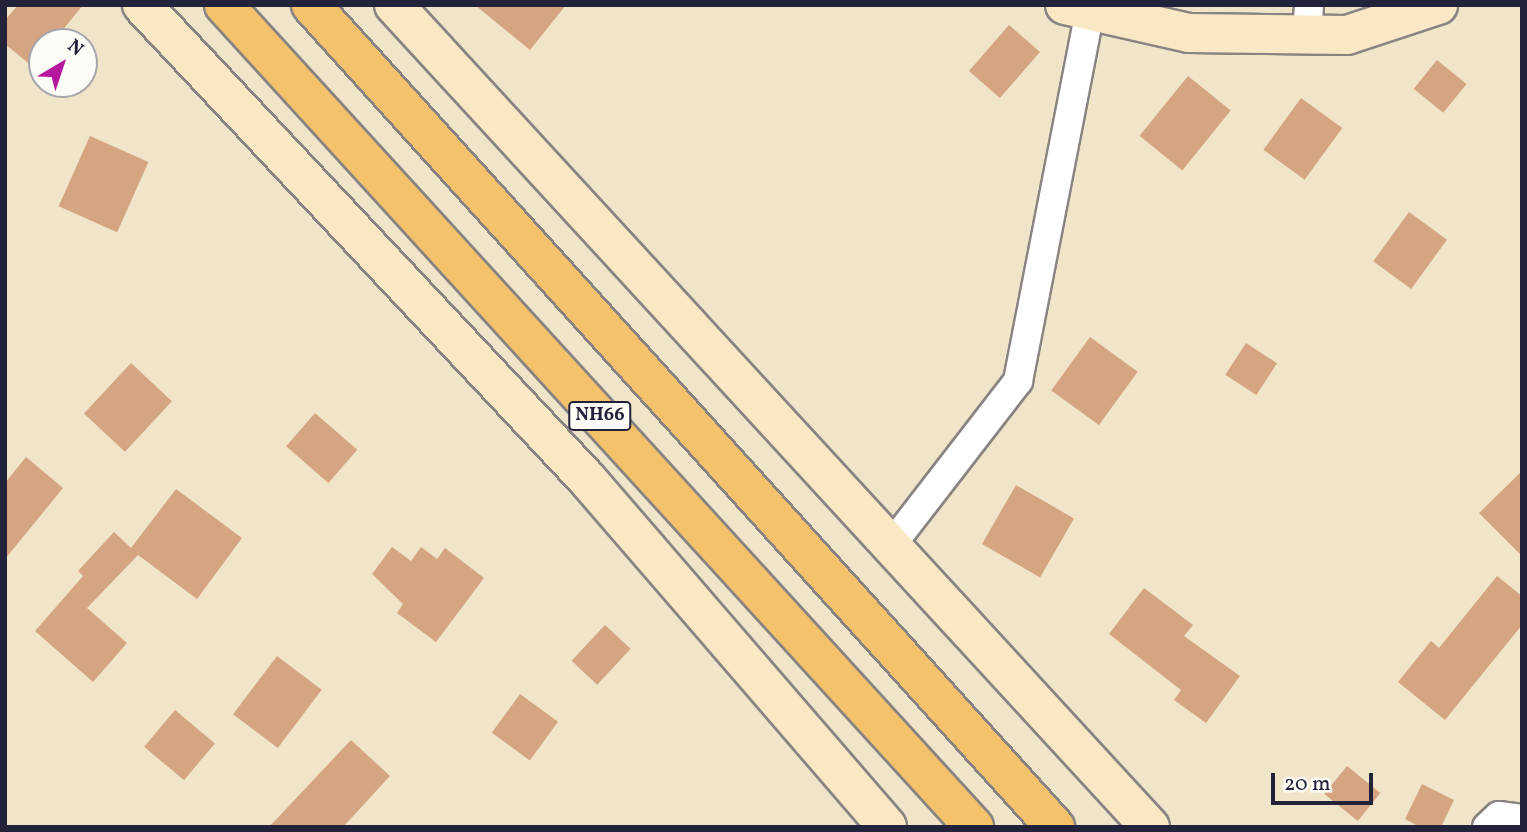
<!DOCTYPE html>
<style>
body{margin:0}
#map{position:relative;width:1527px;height:832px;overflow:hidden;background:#f0e5c9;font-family:Vollkorn,serif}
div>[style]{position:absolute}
.building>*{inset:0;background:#d5a481;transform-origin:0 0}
.roads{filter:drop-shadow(2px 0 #898482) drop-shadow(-2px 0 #898482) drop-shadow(0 2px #898482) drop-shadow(0 -2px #898482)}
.street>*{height:28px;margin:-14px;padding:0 14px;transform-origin:14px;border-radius:14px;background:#fff}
.secondary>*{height:38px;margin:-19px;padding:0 19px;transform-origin:19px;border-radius:19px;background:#fae7c3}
.highway>*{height:38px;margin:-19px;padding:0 19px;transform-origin:19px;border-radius:19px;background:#f3c26a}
span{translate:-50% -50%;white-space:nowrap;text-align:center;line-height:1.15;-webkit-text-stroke:6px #fdfcf7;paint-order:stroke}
.shield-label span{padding:2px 5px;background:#fdfcf7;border:2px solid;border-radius:5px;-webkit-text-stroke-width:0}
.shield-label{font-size:19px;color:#22223b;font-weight:700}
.frame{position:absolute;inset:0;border:7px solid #22223b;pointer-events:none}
.north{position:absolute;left:28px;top:28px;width:70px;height:70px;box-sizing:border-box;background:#fdfcf7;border:2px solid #a5a5ac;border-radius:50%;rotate:39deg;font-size:19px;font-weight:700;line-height:28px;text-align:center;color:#22223b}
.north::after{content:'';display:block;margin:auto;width:24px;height:32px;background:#b5179e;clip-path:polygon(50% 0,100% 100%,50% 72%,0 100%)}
.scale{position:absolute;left:1271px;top:773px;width:102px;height:32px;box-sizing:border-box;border:4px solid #22223b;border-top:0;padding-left:9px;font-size:21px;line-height:24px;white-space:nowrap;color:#22223b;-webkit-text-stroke:5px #fdfcf7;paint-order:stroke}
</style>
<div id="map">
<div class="building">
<i style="clip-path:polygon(18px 5px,83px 5px,53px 42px,42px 42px,42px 55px,33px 67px,5px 44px,5px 20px)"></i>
<i style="clip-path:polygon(475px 5px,566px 5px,530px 50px)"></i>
<i style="left:1009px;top:25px;width:41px;height:61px;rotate:41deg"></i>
<i style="left:1437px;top:60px;width:38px;height:37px;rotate:39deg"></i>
<i style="left:1188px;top:76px;width:55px;height:77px;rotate:39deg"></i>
<i style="left:1301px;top:98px;width:51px;height:64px;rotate:36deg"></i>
<i style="left:90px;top:136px;width:64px;height:77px;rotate:24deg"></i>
<i style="left:1409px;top:212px;width:47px;height:61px;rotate:36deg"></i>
<i style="left:1090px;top:337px;width:59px;height:66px;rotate:36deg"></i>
<i style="left:1246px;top:343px;width:37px;height:38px;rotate:33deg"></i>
<i style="left:131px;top:363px;width:56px;height:69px;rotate:43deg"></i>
<i style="left:315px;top:413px;width:56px;height:44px;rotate:41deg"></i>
<i style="clip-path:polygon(26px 457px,63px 488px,5px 559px,5px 483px)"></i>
<i style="clip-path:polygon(1522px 471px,1522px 556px,1479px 513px)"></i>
<i style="left:1016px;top:485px;width:67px;height:68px;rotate:30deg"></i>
<i style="clip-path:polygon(176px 489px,242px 538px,197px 599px,138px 555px,87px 608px,127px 643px,93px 682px,35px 631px,83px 576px,78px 571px,114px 532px,131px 548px)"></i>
<i style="clip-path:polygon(392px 547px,411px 561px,421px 547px,437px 559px,445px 548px,484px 578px,436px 642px,397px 613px,403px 604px,372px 574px)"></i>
<i style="clip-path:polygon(1497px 576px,1522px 596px,1522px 625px,1445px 720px,1398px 682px,1431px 641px,1439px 648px)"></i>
<i style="clip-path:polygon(1144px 588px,1193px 625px,1184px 636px,1240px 676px,1206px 723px,1174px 700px,1181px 690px,1109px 634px)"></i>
<i style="left:605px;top:625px;width:35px;height:49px;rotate:43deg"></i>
<i style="left:277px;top:656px;width:56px;height:73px;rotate:37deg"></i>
<i style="left:520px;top:694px;width:47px;height:48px;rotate:36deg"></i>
<i style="left:175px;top:710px;width:52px;height:48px;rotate:40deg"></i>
<i style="clip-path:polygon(351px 740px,390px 776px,343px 827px,269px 827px)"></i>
<i style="left:1347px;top:766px;width:43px;height:36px;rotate:39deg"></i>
<i style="clip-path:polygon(1422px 784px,1454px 800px,1441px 827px,1420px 827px,1405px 819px)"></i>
</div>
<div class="roads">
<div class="street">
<i style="left:1307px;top:34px;width:29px;rotate:-86deg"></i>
<i style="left:889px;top:548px;width:211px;rotate:-52.3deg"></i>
<i style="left:1018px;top:381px;width:379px;rotate:-79deg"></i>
<i style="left:1487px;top:827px;width:16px;rotate:-43deg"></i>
<i style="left:1499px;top:816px;width:23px;rotate:7deg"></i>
</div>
<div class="secondary">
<i style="left:142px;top:5px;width:650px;rotate:46.81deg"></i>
<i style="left:587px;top:479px;width:459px;rotate:49.2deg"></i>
<i style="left:394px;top:5px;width:1117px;rotate:47.4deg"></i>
<i style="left:1065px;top:5px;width:127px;rotate:12.7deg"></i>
<i style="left:1189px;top:33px;width:158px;rotate:0.7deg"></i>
<i style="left:1347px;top:35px;width:96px;rotate:-18.2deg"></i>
</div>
<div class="highway">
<i style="left:224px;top:5px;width:1113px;rotate:47.62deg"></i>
<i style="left:311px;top:5px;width:1109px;rotate:47.85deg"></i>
</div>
</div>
<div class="shield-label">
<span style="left:600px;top:416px">NH66</span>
</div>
<div class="frame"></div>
<div class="north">N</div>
<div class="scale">20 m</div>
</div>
